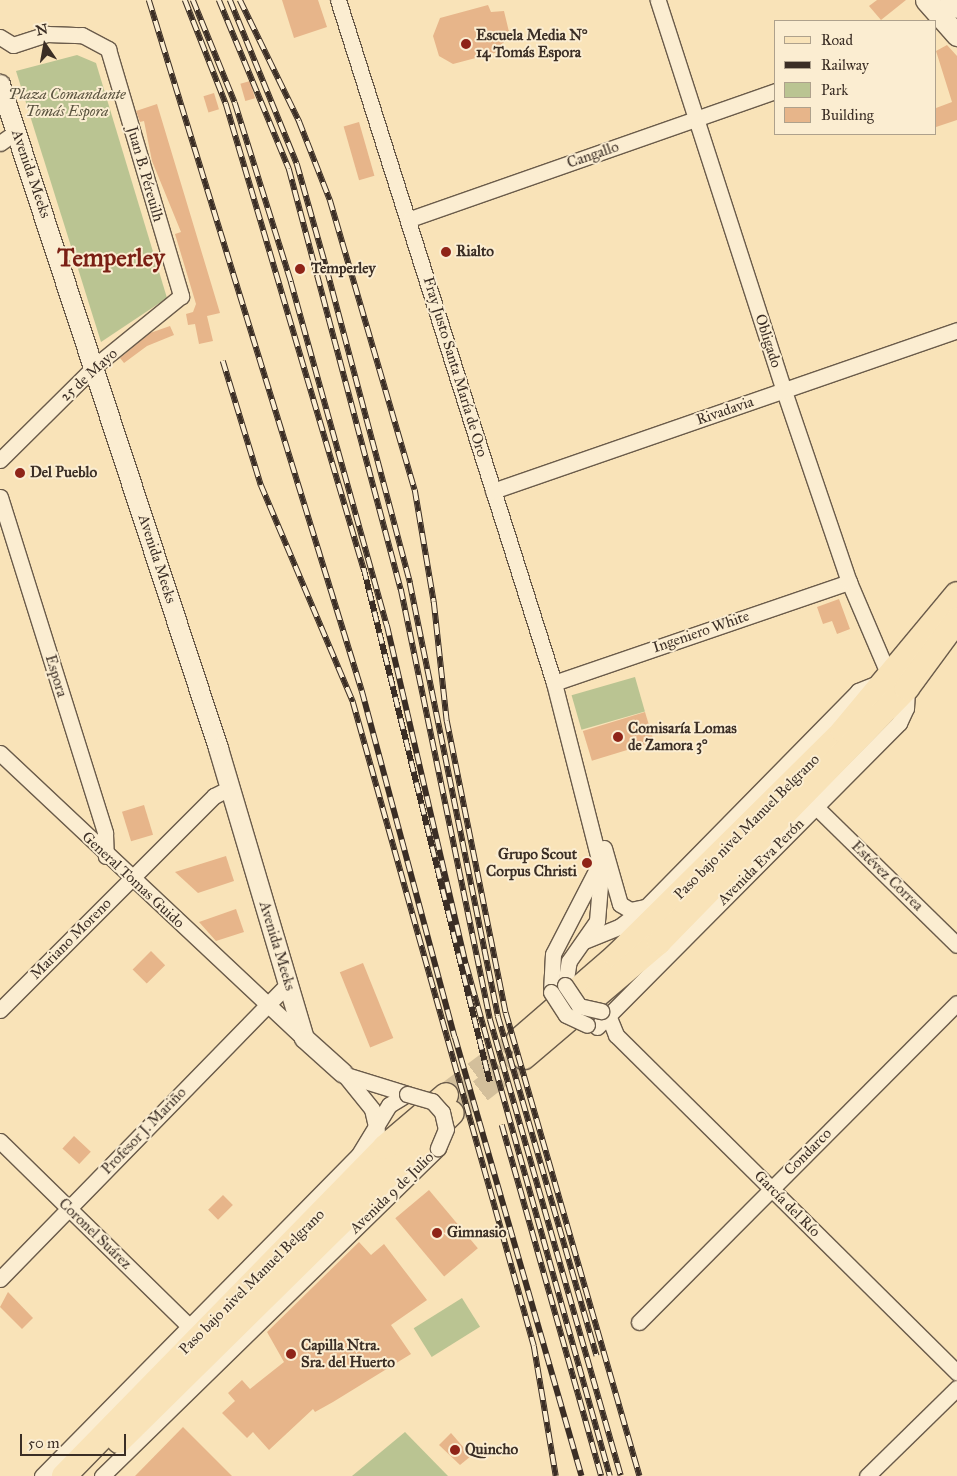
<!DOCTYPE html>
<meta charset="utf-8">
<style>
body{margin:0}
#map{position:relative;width:957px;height:1476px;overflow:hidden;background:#f9e3b8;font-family:"IM FELL Great Primer",serif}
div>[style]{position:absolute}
.green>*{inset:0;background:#bac492;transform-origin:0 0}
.building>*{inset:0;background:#e7b58a;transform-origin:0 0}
.primary-tunnel>*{height:24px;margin-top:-12px;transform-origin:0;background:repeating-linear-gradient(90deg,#d3bf9b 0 24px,transparent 0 36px)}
.roads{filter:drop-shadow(1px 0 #6a5b4a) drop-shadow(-1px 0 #6a5b4a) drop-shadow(0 1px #6a5b4a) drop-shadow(0 -1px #6a5b4a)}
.minor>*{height:15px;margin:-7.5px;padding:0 7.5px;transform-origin:7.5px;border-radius:7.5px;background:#fbedd1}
.tertiary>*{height:19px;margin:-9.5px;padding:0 9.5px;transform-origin:9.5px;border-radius:9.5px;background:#fbedd1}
.secondary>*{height:21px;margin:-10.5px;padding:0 10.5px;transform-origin:10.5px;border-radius:10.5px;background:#fbedd1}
.primary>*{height:24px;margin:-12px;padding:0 12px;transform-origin:12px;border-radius:12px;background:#f9e3b8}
.rail>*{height:5.5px;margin-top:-2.75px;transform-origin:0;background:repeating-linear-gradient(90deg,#fbedd1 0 11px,#3b2e25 0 22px);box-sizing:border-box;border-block:1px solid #3b2e25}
.bridges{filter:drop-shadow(1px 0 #6a5b4a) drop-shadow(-1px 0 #6a5b4a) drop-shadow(0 1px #6a5b4a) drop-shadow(0 -1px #6a5b4a)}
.minor-bridge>*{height:15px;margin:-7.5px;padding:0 7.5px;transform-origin:7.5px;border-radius:7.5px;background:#fbedd1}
.dots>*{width:14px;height:14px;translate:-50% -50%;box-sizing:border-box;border:2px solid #fbedd1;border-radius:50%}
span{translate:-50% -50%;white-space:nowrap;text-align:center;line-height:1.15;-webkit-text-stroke:4px #fbedd1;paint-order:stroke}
.poi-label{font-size:15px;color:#3b2e25;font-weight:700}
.left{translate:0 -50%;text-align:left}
.right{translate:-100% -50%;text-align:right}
.park-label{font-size:15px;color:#5b5440;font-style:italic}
.street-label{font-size:15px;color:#3b2e25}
.town-label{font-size:25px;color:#7a1f14;font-weight:700}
.legend{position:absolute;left:774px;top:20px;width:162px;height:115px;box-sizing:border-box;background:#fbedd1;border:1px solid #aea18c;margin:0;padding:6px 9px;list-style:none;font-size:15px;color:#3b2e25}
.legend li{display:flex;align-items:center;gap:10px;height:25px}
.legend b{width:25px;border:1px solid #aea18c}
.north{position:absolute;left:20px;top:20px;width:50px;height:50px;-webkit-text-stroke:4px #fbedd1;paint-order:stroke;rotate:348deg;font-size:14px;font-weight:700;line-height:20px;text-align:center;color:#3b2e25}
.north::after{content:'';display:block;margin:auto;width:18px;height:22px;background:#3b2e25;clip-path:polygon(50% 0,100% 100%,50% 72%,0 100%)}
.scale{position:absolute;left:20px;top:1434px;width:106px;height:22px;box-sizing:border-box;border:2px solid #3b2e25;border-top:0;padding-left:6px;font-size:15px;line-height:18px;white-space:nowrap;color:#3b2e25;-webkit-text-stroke:4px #fbedd1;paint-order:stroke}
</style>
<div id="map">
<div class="green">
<i style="clip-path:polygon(77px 55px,96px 63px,167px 298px,101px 342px,16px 71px)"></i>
<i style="left:635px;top:677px;width:36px;height:66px;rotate:74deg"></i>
<i style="left:462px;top:1298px;width:34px;height:57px;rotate:58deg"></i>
<i style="clip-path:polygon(405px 1432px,448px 1476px,352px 1476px)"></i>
</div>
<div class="building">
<i style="clip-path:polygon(282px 0,318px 0,327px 27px,294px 38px)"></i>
<i style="clip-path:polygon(877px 0,906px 0,881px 20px,869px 6px)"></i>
<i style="clip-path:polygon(488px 5px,491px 12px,504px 11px,510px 36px,501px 45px,502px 51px,453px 64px,439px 56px,433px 36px,440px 18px)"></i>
<i style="clip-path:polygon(947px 45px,957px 56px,957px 120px,936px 127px,936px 108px,952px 102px,936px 51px)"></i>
<i style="left:250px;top:81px;width:18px;height:10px;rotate:74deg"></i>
<i style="left:214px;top:93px;width:17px;height:11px;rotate:73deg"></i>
<i style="clip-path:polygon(157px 104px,220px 313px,207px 316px,213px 341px,199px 344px,195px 324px,188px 325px,186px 314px,193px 312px,196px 304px,175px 234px,181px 232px,152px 161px,144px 121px,140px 122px,136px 111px)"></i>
<i style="left:359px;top:122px;width:56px;height:16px;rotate:74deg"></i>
<i style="clip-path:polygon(170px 326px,174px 335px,147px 346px,124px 363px,120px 358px,150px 333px)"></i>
<i style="clip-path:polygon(839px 599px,850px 629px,837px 634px,832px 621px,823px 624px,817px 607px)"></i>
<i style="left:645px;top:712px;width:31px;height:65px;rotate:73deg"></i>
<i style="left:144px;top:805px;width:31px;height:23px;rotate:73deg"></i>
<i style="clip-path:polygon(226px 856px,234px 881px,198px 893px,175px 872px)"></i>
<i style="clip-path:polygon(236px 909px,244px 932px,216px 941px,199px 922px)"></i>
<i style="left:151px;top:951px;width:20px;height:26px;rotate:45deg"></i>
<i style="left:363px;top:963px;width:81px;height:25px;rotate:68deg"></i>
<i style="left:74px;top:1136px;width:23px;height:17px;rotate:43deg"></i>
<i style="left:429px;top:1190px;width:76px;height:44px;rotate:50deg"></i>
<i style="left:223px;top:1195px;width:14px;height:21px;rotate:45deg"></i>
<i style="clip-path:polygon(359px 1242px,371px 1255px,384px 1244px,427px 1300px,391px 1325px,411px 1354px,333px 1402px,315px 1412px,313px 1409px,269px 1450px,253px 1432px,247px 1438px,222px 1413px,235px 1401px,228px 1393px,242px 1380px,250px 1389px,284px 1362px,267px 1332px)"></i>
<i style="clip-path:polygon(8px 1292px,33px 1318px,22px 1329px,0 1307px)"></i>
<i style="clip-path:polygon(183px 1427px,232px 1476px,135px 1476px)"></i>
<i style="clip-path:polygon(451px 1433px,471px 1456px,460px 1465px,439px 1445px)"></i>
</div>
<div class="primary-tunnel">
<i style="left:446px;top:1095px;width:90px;rotate:-36.9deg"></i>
<i style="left:452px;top:1113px;width:91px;rotate:-37.9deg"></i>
</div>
<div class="roads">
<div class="minor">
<i style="left:338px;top:0;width:716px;rotate:72.45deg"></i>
<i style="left:554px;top:683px;width:186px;rotate:75.7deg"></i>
<i style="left:600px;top:863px;width:102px;rotate:117.3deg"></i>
<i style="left:553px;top:954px;width:38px;rotate:93deg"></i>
<i style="left:0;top:37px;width:15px;rotate:32deg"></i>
<i style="left:13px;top:45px;width:36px;rotate:-18deg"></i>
<i style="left:47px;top:34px;width:35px;rotate:2deg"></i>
<i style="left:82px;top:35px;width:30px;rotate:28deg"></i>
<i style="left:108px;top:49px;width:258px;rotate:73.5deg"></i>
<i style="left:181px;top:296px;width:109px;rotate:140.9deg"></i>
<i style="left:96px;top:365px;width:135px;rotate:135.3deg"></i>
<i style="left:0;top:143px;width:19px;rotate:-35deg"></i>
<i style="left:410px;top:219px;width:388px;rotate:-19.3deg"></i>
<i style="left:493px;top:491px;width:491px;rotate:-19.1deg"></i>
<i style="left:0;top:497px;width:352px;rotate:72.6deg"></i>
<i style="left:105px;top:833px;width:23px;rotate:88deg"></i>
<i style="left:554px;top:683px;width:312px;rotate:-18.9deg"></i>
<i style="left:0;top:753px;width:417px;rotate:43.2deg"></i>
<i style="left:816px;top:807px;width:197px;rotate:44.4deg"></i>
<i style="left:604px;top:848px;width:58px;rotate:74.1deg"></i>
<i style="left:620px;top:904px;width:12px;rotate:31deg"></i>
<i style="left:630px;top:910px;width:16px;rotate:-11deg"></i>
<i style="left:584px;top:941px;width:38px;rotate:-22deg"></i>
<i style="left:619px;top:927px;width:34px;rotate:-37deg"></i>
<i style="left:646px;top:907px;width:303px;rotate:-45.5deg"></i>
<i style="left:858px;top:691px;width:35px;rotate:-22deg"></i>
<i style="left:890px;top:678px;width:104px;rotate:-113.1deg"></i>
<i style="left:849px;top:582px;width:202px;rotate:-108.8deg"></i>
<i style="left:784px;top:391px;width:411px;rotate:-107.9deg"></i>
<i style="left:565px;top:985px;width:24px;rotate:-81deg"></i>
<i style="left:569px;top:961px;width:49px;rotate:-55deg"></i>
<i style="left:597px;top:921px;width:60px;rotate:-85.2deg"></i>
<i style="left:0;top:1010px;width:303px;rotate:-45deg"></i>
<i style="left:214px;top:796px;width:18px;rotate:-27deg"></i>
<i style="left:601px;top:1011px;width:8px;rotate:30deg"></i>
<i style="left:608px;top:1015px;width:22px;rotate:68deg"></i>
<i style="left:616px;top:1035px;width:480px;rotate:44.7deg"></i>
<i style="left:597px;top:1027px;width:429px;rotate:-45.2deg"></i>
<i style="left:899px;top:723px;width:17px;rotate:-65deg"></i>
<i style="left:906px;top:708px;width:20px;rotate:-87deg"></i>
<i style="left:343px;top:1073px;width:46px;rotate:51.1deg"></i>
<i style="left:372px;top:1109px;width:22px;rotate:77deg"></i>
<i style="left:349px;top:1076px;width:61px;rotate:17.2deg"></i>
<i style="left:0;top:1141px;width:266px;rotate:44.4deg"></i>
<i style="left:0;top:1279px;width:414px;rotate:-45.7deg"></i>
<i style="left:639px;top:1322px;width:450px;rotate:-45.1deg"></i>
<i style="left:42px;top:1476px;width:450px;rotate:-45.4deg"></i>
<i style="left:358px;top:1156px;width:60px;rotate:-58.7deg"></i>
<i style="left:389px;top:1105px;width:21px;rotate:-31deg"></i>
<i style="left:102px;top:1476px;width:470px;rotate:-44.3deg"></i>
<i style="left:867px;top:1476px;width:126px;rotate:-44.4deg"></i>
</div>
<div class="tertiary">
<i style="left:0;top:84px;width:699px;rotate:71.82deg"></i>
<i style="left:218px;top:748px;width:302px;rotate:73.5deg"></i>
<i style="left:304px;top:1038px;width:52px;rotate:41.9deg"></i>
</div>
<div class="secondary">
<i style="left:926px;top:0;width:47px;rotate:48.5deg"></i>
<i style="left:950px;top:0;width:10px;rotate:45deg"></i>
</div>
<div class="primary">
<i style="left:518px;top:1041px;width:130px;rotate:-40.9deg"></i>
<i style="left:616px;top:956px;width:320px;rotate:-44.7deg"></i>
<i style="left:843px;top:731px;width:178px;rotate:-50.2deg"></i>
<i style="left:524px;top:1057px;width:177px;rotate:-40.4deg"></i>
<i style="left:659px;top:942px;width:355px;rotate:-45.7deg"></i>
<i style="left:907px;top:688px;width:84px;rotate:-53.7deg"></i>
<i style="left:119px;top:1441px;width:467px;rotate:-44.6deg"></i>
<i style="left:64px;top:1476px;width:460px;rotate:-45.7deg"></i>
<i style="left:385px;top:1147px;width:80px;rotate:-40.4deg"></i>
</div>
</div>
<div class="rail">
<i style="left:149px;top:0;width:723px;rotate:72.87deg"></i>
<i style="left:362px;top:691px;width:358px;rotate:75deg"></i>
<i style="left:455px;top:1037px;width:457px;rotate:73.9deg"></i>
<i style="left:185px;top:0;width:112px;rotate:68.5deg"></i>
<i style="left:226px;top:104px;width:485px;rotate:73.5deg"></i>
<i style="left:364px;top:569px;width:528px;rotate:76.2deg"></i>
<i style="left:193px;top:0;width:111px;rotate:67.8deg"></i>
<i style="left:235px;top:103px;width:188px;rotate:72.6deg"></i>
<i style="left:291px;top:282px;width:356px;rotate:74.4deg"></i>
<i style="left:387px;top:625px;width:348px;rotate:76.9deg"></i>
<i style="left:466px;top:964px;width:532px;rotate:74.29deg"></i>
<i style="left:219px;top:0;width:183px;rotate:67.5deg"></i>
<i style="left:289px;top:169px;width:435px;rotate:75.1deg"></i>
<i style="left:401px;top:589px;width:439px;rotate:78.3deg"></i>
<i style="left:490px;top:1019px;width:475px;rotate:74deg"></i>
<i style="left:230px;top:0;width:177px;rotate:67.8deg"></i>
<i style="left:297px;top:164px;width:110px;rotate:74.2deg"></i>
<i style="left:327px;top:270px;width:324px;rotate:75.1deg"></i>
<i style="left:410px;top:583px;width:442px;rotate:78.5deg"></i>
<i style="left:498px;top:1016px;width:354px;rotate:73.8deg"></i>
<i style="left:240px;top:0;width:135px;rotate:64deg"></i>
<i style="left:299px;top:121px;width:85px;rotate:68.6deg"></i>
<i style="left:330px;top:200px;width:302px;rotate:73.7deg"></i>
<i style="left:415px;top:490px;width:114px;rotate:80.4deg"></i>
<i style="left:434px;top:602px;width:120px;rotate:83.8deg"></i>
<i style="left:447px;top:721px;width:298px;rotate:78.6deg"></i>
<i style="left:506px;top:1013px;width:482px;rotate:73.9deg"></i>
<i style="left:223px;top:361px;width:130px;rotate:73deg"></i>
<i style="left:261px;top:485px;width:236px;rotate:67deg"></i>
<i style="left:353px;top:702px;width:669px;rotate:74.3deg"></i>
<i style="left:534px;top:1346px;width:132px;rotate:80.4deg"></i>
<i style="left:502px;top:1125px;width:365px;rotate:74.2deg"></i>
</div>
<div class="bridges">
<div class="minor-bridge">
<i style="left:565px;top:985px;width:25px;rotate:56deg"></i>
<i style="left:579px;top:1006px;width:23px;rotate:13deg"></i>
<i style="left:551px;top:992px;width:27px;rotate:57deg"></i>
<i style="left:566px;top:1015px;width:23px;rotate:25deg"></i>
<i style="left:407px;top:1094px;width:26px;rotate:16deg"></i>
<i style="left:432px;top:1101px;width:15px;rotate:48deg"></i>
<i style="left:442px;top:1112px;width:17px;rotate:77deg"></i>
<i style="left:446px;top:1129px;width:21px;rotate:113deg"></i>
</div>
</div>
<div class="dots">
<i style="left:466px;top:44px;background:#8f2418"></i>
<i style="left:446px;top:252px;background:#8f2418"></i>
<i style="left:300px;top:269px;background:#8f2418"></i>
<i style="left:20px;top:473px;background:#8f2418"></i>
<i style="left:618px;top:737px;background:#8f2418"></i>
<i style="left:587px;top:863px;background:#8f2418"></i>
<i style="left:437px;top:1233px;background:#8f2418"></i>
<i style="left:291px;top:1354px;background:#8f2418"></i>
<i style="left:455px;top:1450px;background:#8f2418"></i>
</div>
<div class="poi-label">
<span class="left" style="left:476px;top:44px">Escuela Media N°<br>14 Tomás Espora</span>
<span class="left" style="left:456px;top:252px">Rialto</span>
<span class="left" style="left:311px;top:269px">Temperley</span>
<span class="left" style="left:30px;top:473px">Del Pueblo</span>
<span class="left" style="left:628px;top:737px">Comisaría Lomas<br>de Zamora 3°</span>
<span class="right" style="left:577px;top:863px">Grupo Scout<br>Corpus Christi</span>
<span class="left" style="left:447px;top:1233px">Gimnasio</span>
<span class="left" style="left:301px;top:1354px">Capilla Ntra.<br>Sra. del Huerto</span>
<span class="left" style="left:465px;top:1450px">Quincho</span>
</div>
<div class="park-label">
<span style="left:67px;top:103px">Plaza Comandante<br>Tomás Espora</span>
</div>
<div class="street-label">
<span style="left:593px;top:155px;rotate:-19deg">Cangallo</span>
<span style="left:31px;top:174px;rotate:71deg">Avenida Meeks</span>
<span style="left:145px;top:174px;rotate:74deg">Juan B. Péreuilh</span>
<span style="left:768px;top:341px;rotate:72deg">Obligado</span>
<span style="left:455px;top:367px;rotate:73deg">Fray Justo Santa María de Oro</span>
<span style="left:89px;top:375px;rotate:-42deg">25 de Mayo</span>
<span style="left:725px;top:411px;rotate:-19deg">Rivadavia</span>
<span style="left:157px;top:559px;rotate:72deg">Avenida Meeks</span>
<span style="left:701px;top:632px;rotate:-19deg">Ingeniero White</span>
<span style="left:56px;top:676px;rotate:73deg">Espora</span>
<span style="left:747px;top:827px;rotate:-45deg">Paso bajo nivel Manuel Belgrano</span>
<span style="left:761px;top:862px;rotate:-45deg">Avenida Eva Perón</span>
<span style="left:887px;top:876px;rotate:44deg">Estévez Correa</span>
<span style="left:133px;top:880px;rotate:43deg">General Tomas Guido</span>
<span style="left:71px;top:939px;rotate:-45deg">Mariano Moreno</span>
<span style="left:277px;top:946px;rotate:73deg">Avenida Meeks</span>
<span style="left:144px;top:1131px;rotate:-46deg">Profesor J. Mariño</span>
<span style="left:808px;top:1152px;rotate:-45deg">Condarco</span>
<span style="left:392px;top:1193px;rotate:-44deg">Avenida 9 de Julio</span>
<span style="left:787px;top:1204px;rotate:45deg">García del Río</span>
<span style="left:95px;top:1234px;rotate:44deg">Coronel Suárez</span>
<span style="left:252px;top:1282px;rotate:-45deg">Paso bajo nivel Manuel Belgrano</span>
</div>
<div class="town-label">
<span style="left:111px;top:258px">Temperley</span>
</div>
<ul class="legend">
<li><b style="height:6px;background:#f9e3b8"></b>Road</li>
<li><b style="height:6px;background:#3b2e25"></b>Railway</li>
<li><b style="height:14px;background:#bac492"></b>Park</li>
<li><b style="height:14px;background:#e7b58a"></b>Building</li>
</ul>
<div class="north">N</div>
<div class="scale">50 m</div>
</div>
